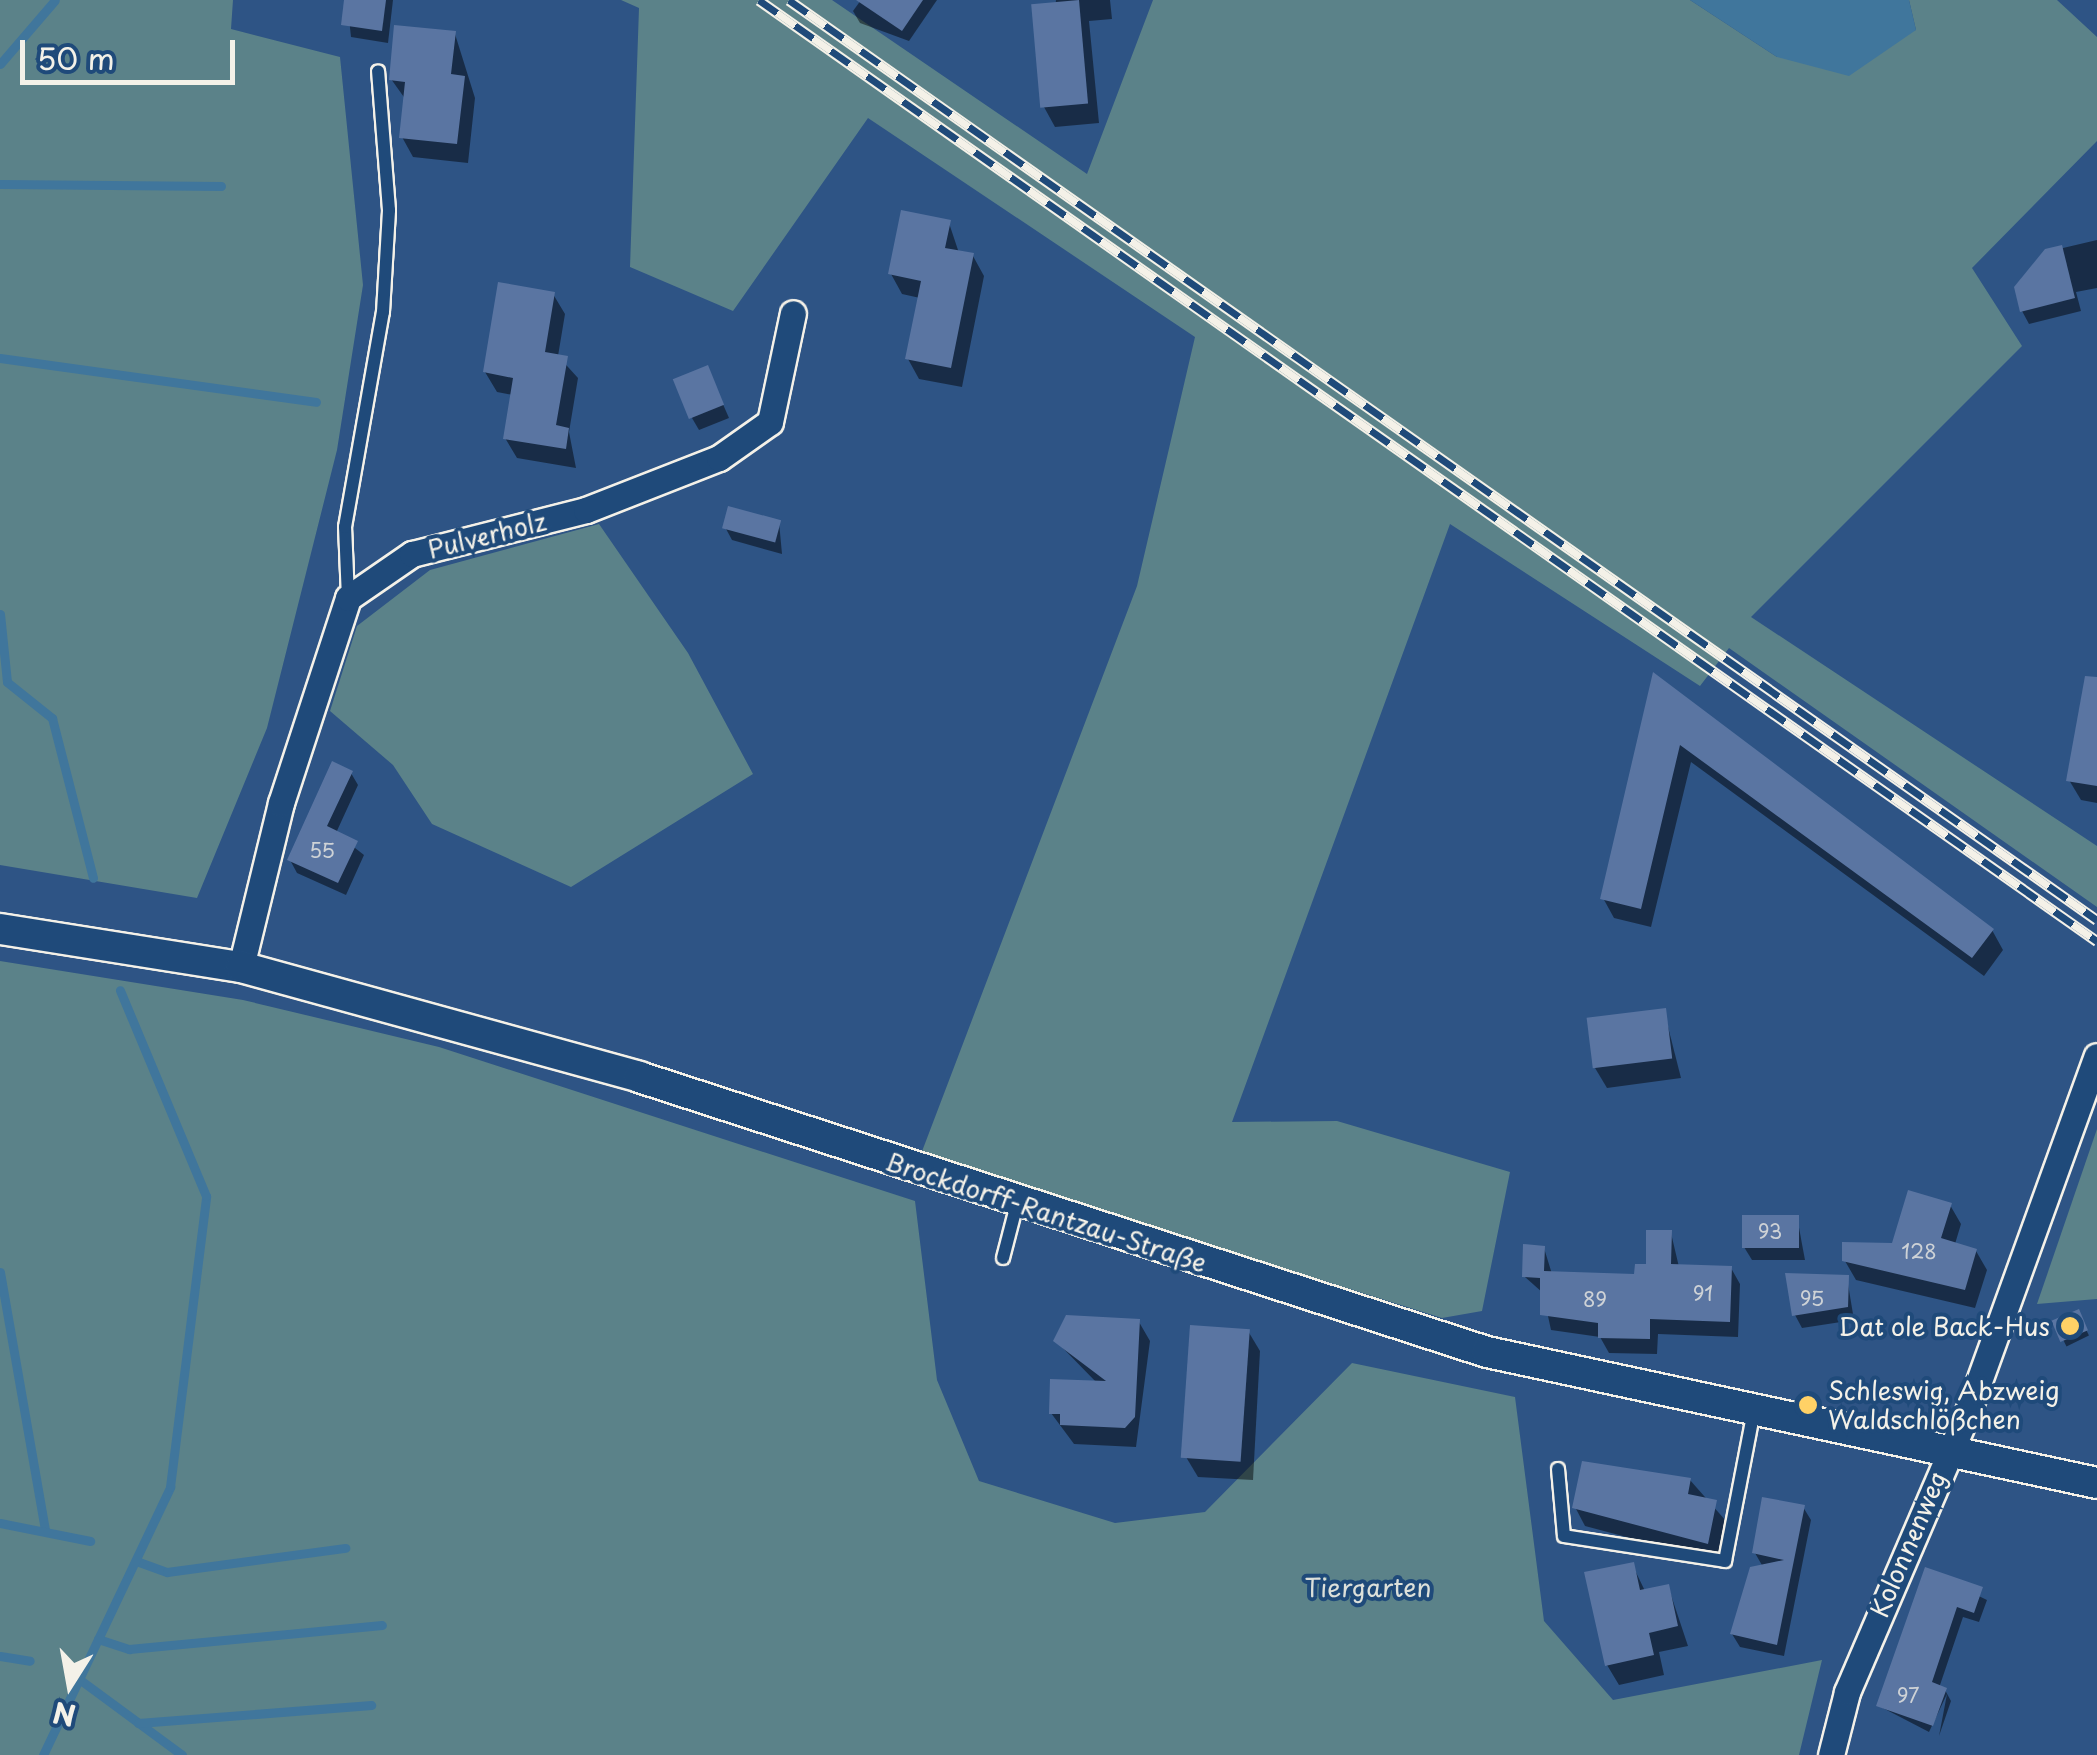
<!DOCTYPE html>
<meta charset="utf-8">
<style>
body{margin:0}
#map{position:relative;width:2097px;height:1755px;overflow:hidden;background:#2e5485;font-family:"Playpen Sans",sans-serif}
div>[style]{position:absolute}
.green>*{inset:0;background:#5b8289}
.water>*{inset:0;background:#40769c}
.shadow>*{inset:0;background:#0007;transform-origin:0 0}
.stream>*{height:9px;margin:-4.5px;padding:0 4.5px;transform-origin:4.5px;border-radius:4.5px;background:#40769c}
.building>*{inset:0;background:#5a75a2;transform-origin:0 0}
.roads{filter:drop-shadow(2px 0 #f4f1e8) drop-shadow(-2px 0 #f4f1e8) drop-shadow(0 2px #f4f1e8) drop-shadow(0 -2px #f4f1e8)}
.service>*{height:12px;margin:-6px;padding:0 6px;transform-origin:6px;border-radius:6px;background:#1f4a7a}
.minor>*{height:25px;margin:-12.5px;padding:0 12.5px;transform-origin:12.5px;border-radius:12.5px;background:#1f4a7a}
.tertiary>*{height:30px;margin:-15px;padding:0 15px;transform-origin:15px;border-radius:15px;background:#1f4a7a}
.rail>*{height:11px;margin-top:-5.5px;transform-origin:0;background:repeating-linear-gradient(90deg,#1f4a7a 0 22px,#f4f1e8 0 44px);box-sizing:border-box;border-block:2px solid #f4f1e8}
.dots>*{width:28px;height:28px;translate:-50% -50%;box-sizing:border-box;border:5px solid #1f4a7a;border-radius:50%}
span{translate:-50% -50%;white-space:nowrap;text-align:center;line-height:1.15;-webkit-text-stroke:8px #1f4a7a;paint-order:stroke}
.number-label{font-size:20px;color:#ced2d6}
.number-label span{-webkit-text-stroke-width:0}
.street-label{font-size:25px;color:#f4f1e8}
.poi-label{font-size:25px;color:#f4f1e8}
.right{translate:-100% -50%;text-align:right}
.left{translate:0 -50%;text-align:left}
.park-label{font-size:25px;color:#dde0da}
.north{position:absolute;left:20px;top:1635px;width:100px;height:100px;-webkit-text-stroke:8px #1f4a7a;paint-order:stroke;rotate:191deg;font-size:28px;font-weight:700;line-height:40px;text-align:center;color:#f4f1e8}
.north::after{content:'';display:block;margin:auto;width:35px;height:45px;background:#f4f1e8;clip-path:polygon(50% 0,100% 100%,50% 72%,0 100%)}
.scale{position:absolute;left:20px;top:40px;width:215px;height:45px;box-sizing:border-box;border:5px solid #f4f1e8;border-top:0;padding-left:12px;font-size:30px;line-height:35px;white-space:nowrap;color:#f4f1e8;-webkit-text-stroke:8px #1f4a7a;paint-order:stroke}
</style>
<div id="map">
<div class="green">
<i style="clip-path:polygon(0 0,233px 0,231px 29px,340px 57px,363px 285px,337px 450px,267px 728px,197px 898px,0 865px)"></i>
<i style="clip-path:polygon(621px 0,832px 0,1087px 174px,1153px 0,1690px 0,1777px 57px,1916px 30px,1909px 0,2057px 0,2097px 37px,2097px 141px,1972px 268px,2022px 346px,1751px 617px,2097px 846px,2097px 907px,1729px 648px,1700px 686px,1450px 524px,1232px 1122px,1337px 1121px,1510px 1172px,1482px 1311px,1442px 1318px,921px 1154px,1137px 586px,1195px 337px,868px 118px,733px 311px,630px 267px,639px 8px)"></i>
<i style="clip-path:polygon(599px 524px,688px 653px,753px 774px,571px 887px,432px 824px,393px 765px,330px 711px,357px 626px,430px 570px)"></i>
<i style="clip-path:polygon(0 961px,243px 1000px,439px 1047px,915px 1201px,937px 1380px,979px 1481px,1115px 1523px,1205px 1512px,1352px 1363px,1515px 1397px,1544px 1621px,1613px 1700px,1822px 1660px,1799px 1755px,0 1755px)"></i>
<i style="clip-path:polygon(2097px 1129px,2097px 1299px,2037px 1304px)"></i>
</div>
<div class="water">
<i style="clip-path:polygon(1690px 0,1909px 0,1916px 30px,1849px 76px,1777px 57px)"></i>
</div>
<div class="shadow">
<i style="clip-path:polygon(347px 0,393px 0,388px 43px,351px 37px)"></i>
<i style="clip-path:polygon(861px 0,937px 0,909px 41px,860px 23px,853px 11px)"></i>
<i style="clip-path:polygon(1056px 0,1110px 0,1112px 19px,1089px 21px,1099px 123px,1055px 127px,1044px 107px)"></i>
<i style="clip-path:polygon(455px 34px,475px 98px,468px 163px,413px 157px,402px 137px,406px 100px,391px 79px)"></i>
<i style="clip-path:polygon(949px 223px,959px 253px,973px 256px,984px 276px,962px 387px,919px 379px,908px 359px,920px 298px,902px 294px,891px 274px)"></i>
<i style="clip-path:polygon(2097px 240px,2097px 288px,2076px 292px,2081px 311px,2029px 324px,2022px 311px,2046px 252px)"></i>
<i style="clip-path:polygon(553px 294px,565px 314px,558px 356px,578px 378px,569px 432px,576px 468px,517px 458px,505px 438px,513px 395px,497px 392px,485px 372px)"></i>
<i style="clip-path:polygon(707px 368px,729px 418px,699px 430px,692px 418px)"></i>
<i style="clip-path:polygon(779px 522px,782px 554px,732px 540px,725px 527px)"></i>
<i style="clip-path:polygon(1655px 676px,1992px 930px,2003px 950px,1984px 976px,1691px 762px,1651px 927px,1614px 918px,1603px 898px)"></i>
<i style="clip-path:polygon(2097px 708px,2097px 803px,2081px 800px,2069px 780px)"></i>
<i style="clip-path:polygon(351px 773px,358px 785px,336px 833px,364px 855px,346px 895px,297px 873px,290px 860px)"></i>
<i style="clip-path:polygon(1664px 1011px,1681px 1078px,1607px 1088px,1595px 1068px)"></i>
<i style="clip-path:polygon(1950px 1205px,1961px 1224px,1955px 1244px,1976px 1251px,1987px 1270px,1975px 1308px,1856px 1280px,1845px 1261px,1894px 1246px)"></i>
<i style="clip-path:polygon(1797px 1217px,1805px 1260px,1752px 1260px,1744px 1247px)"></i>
<i style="clip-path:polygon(1671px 1233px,1679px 1267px,1731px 1268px,1740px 1284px,1738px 1337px,1658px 1334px,1657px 1354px,1609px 1353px,1600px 1337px,1551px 1330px,1543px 1293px,1525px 1277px,1544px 1248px,1552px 1274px,1637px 1276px)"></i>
<i style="clip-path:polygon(1847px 1278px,1854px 1320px,1802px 1328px,1795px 1315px)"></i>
<i style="left:2078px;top:1313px;width:25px;height:25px;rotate:64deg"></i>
<i style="clip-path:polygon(1067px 1317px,1139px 1322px,1150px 1341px,1136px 1447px,1074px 1444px,1051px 1413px,1097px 1383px,1055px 1340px)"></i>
<i style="clip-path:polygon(1248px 1331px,1260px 1351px,1253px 1480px,1198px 1477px,1186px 1457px)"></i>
<i style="clip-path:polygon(1690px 1480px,1726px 1521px,1717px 1561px,1585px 1526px,1575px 1507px)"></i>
<i style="clip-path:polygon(1803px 1507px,1811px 1520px,1784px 1656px,1740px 1647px,1732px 1634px,1763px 1567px,1755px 1553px)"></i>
<i style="clip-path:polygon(1632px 1564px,1645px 1591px,1668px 1586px,1688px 1646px,1659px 1652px,1664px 1675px,1619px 1685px,1607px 1665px)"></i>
<i style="clip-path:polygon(1927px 1571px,1987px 1600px,1979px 1622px,1963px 1617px,1939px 1688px,1945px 1690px,1951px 1701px,1939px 1736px,1947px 1694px,1929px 1732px,1879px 1706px)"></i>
</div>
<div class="stream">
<i style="left:0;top:64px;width:84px;rotate:-49.3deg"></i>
<i style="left:0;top:184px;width:221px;rotate:0.5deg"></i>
<i style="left:0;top:358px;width:319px;rotate:7.9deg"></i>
<i style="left:0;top:614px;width:68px;rotate:84.1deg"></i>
<i style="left:7px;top:682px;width:58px;rotate:38.7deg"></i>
<i style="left:52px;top:718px;width:165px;rotate:75.6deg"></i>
<i style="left:0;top:1272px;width:263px;rotate:80.1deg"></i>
<i style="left:0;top:1523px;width:92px;rotate:11.3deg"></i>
<i style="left:139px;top:1562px;width:30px;rotate:20deg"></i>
<i style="left:167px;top:1572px;width:180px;rotate:-7.7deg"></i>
<i style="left:98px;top:1639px;width:33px;rotate:18deg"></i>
<i style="left:129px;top:1649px;width:254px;rotate:-5.4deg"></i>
<i style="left:0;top:1656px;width:30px;rotate:9deg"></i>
<i style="left:79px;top:1679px;width:128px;rotate:36.4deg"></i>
<i style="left:138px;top:1723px;width:234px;rotate:-4.4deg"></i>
<i style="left:43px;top:1755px;width:297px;rotate:-64.6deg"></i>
<i style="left:170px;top:1487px;width:293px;rotate:-82.9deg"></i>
<i style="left:206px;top:1196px;width:223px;rotate:-112.7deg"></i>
</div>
<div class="building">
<i style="clip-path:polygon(344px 0,386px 0,382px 31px,341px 25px)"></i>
<i style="clip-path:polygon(856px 0,923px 0,902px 31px)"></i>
<i style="left:1079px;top:0;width:104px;height:48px;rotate:85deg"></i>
<i style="clip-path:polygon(394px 25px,456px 31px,451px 74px,465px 76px,457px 144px,399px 138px,405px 82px,389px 80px)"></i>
<i style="clip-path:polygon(901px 210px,951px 220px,945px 248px,974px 253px,951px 368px,905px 359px,921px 281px,888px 274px)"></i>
<i style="clip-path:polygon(2062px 245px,2075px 298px,2020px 312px,2014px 287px,2045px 249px)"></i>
<i style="clip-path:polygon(498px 282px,555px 292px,545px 352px,568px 356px,556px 425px,569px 428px,566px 449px,503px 439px,513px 378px,483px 372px)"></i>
<i style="left:708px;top:365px;width:43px;height:38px;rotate:68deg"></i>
<i style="left:728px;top:506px;width:55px;height:23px;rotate:15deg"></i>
<i style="clip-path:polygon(1653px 672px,1994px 929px,1972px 958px,1680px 745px,1641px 909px,1600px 899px)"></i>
<i style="clip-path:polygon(2085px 676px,2097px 677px,2097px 786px,2066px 781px)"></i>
<i style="clip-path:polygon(332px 761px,353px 771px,327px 826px,358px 841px,338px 883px,287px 860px)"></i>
<i style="left:1666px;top:1008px;width:51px;height:80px;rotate:83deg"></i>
<i style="clip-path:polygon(1908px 1190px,1952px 1203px,1941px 1238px,1977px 1249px,1965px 1290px,1842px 1261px,1842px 1242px,1892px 1243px)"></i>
<i style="left:1742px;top:1215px;width:57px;height:33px"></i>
<i style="clip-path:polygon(1646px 1230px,1672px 1230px,1671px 1264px,1732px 1266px,1730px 1322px,1650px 1319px,1650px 1339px,1598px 1338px,1598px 1323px,1540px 1315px,1540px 1278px,1522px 1277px,1523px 1244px,1545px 1246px,1544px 1271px,1634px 1274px,1635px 1264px,1646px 1264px)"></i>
<i style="clip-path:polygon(1785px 1273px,1849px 1275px,1848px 1307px,1792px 1316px)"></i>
<i style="left:2079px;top:1309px;width:23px;height:30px;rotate:67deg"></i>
<i style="clip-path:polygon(1066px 1315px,1140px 1319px,1135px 1417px,1125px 1428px,1060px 1425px,1060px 1414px,1049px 1414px,1050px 1379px,1106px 1381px,1053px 1341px)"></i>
<i style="left:1190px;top:1325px;width:60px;height:133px;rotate:4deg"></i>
<i style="clip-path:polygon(1582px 1461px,1691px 1478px,1688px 1494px,1717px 1500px,1708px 1544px,1572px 1508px)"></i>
<i style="clip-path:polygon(1762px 1497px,1805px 1505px,1777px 1645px,1730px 1634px,1750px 1567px,1784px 1560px,1752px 1553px)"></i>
<i style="clip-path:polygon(1634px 1562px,1640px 1590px,1669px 1584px,1678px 1626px,1649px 1633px,1654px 1655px,1605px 1666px,1584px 1572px)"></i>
<i style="clip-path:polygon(1925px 1567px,1983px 1587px,1974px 1613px,1957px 1607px,1932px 1682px,1947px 1688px,1933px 1726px,1876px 1706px)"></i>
</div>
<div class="roads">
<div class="service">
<i style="left:348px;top:598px;width:71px;rotate:-92.4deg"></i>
<i style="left:345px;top:527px;width:218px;rotate:-80deg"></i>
<i style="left:383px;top:312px;width:102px;rotate:-86.6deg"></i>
<i style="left:389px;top:210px;width:139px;rotate:-94.5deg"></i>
<i style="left:1003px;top:1258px;width:56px;rotate:-75.5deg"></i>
<i style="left:1558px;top:1469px;width:67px;rotate:84.9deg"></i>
<i style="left:1564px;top:1536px;width:163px;rotate:8.8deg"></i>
<i style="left:1725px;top:1561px;width:154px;rotate:-79.1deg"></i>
</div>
<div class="minor">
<i style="left:241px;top:967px;width:169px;rotate:-76.3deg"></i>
<i style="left:281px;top:803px;width:216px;rotate:-71.9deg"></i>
<i style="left:348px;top:598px;width:78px;rotate:-34.5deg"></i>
<i style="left:412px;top:554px;width:179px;rotate:-14.2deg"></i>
<i style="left:586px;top:510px;width:143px;rotate:-21.4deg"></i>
<i style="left:719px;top:458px;width:62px;rotate:-35.2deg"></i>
<i style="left:770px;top:422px;width:111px;rotate:-78.1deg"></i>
<i style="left:1831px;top:1755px;width:65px;rotate:-75.7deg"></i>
<i style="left:1847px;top:1692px;width:311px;rotate:-66.7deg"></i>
<i style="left:1970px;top:1406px;width:372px;rotate:-70.1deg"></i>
</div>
<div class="tertiary">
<i style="left:0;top:929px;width:244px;rotate:9deg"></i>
<i style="left:241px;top:967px;width:413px;rotate:15.4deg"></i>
<i style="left:639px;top:1077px;width:891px;rotate:17.97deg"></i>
<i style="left:1487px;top:1352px;width:624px;rotate:12.12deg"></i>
</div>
</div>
<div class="rail">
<i style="left:759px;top:0;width:1636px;rotate:35.12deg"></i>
<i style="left:789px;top:0;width:1599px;rotate:35.12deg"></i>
</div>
<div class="dots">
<i style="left:2070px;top:1326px;background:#ffd166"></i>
<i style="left:1808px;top:1405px;background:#ffd166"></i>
</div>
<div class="number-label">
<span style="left:322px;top:850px">55</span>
<span style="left:1770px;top:1231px">93</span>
<span style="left:1919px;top:1251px">128</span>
<span style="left:1703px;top:1293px">91</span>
<span style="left:1812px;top:1298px">95</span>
<span style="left:1595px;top:1299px">89</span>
<span style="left:1908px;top:1695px">97</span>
</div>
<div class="street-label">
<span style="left:487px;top:535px;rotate:-14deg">Pulverholz</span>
<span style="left:1046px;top:1212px;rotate:18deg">Brockdorff-Rantzau-Straße</span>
<span style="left:1908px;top:1544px;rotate:-67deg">Kolonnenweg</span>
</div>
<div class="poi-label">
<span class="right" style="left:2050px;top:1326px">Dat ole Back-Hus</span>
<span class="left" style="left:1828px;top:1405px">Schleswig, Abzweig<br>Waldschlößchen</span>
</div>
<div class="park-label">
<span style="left:1368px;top:1587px">Tiergarten</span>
</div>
<div class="north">N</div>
<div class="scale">50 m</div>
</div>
